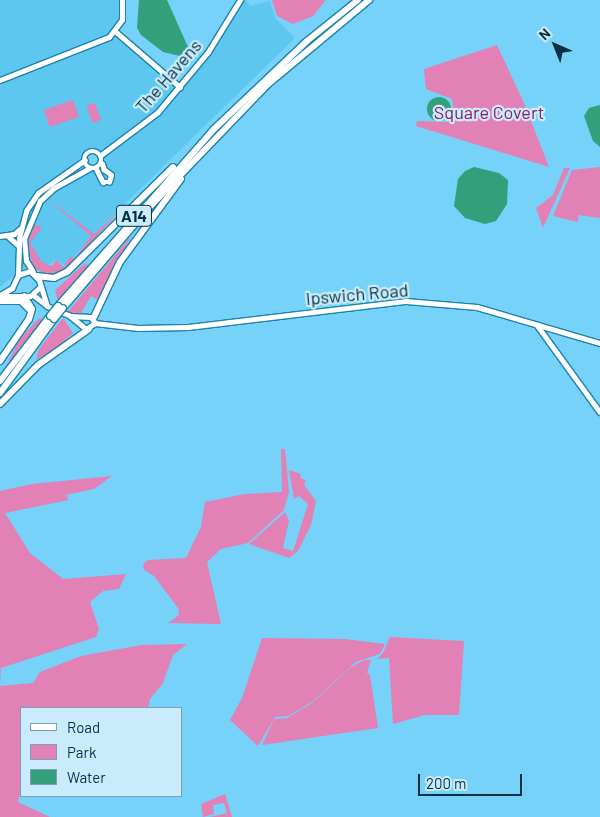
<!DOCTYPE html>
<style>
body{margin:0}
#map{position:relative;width:600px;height:817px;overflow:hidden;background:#76d2f8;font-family:Barlow,sans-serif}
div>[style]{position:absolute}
.built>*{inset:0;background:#5dc7f0}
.green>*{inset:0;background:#e281b6;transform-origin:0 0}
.water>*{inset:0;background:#349f7b}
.round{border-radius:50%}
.roads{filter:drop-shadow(1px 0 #1b84a7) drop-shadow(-1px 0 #1b84a7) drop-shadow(0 1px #1b84a7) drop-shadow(0 -1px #1b84a7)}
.minor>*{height:4.5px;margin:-2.25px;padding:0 2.25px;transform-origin:2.25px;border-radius:2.25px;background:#fff}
.minor>.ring{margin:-2.25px;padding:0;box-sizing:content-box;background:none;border:4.5px solid #fff;border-radius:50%}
.major>*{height:5px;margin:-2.5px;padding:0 2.5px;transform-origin:2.5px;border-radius:2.5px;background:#fff}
.highway>*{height:6px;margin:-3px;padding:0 3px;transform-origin:3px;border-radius:3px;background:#fff}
.bridges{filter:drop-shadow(1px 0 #1b84a7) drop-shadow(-1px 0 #1b84a7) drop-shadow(0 1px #1b84a7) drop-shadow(0 -1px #1b84a7)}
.highway-bridge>*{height:6px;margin:-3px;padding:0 3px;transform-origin:3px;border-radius:3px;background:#fff}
span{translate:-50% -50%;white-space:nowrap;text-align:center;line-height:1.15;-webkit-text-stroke:4.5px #c9ebfb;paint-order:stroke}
.shield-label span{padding:1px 4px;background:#c9ebfb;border:1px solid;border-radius:4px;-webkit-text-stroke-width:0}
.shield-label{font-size:16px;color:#063140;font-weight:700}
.street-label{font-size:18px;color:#063140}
.park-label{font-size:18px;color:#901966}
.legend{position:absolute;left:20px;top:707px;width:162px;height:90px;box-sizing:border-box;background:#c9ebfb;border:1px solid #7ba1b0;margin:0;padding:6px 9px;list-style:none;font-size:15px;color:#063140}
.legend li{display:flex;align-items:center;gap:10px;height:25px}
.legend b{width:25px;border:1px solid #7ba1b0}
.north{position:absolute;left:530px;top:20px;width:50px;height:50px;-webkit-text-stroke:4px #c9ebfb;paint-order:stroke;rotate:316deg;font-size:14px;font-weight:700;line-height:20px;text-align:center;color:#063140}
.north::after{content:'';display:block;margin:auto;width:18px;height:22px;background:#063140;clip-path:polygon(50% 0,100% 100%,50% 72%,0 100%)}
.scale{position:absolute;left:418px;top:774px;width:104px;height:22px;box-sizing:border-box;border:2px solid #063140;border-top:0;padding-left:6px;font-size:15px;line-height:18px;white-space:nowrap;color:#063140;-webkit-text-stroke:4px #c9ebfb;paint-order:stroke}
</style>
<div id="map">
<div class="built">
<i style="clip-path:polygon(evenodd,0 0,122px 0,123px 15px,115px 31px,180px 87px,208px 52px,240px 0,246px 0,250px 6px,270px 1px,275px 18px,295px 38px,94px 234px,66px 266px,56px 260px,39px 270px,23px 268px,0 287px,0 0,92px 151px,103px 159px,98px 167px,90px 168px,54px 188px,52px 182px,92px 151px)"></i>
</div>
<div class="green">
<i style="clip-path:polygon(272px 0,326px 0,313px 16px,293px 24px,277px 16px)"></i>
<i style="clip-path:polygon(497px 45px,524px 103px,549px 167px,416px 126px,417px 121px,447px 122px,454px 116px,452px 99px,426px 89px,424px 69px)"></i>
<i style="left:73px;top:100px;width:18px;height:31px;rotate:71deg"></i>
<i style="left:95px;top:103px;width:18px;height:9px;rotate:71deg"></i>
<i style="clip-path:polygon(600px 167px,600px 218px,578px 215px,578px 222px,553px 216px,572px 170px)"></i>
<i style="clip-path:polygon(564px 168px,570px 168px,543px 228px,536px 208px,553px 195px)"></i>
<i style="clip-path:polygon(47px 199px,94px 234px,123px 207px,60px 276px,45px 275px,32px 265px,28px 244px,31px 227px,36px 225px,42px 227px,30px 243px,42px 262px,52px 266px,56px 260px,64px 267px,69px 257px,75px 258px,91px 236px)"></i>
<i style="clip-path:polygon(132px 235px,98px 300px,91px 296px,80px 315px,66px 314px)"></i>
<i style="clip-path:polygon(85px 263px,89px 266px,58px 302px,55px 290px)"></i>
<i style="clip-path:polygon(39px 318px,45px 320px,8px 369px,5px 369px,19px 340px)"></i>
<i style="clip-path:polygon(63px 318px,73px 333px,54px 350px,36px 360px,39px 349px)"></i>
<i style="clip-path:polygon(281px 449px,285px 449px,289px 492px,284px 510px,248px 543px,221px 549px,207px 562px,221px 624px,168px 623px,179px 615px,178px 608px,154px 576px,144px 570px,143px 564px,148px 560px,186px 558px,201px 527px,205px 502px,245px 494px,282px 492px)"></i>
<i style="clip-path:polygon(289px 470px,301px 474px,300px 478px,306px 480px,304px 485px,316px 501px,311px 525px,298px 551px,289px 558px,249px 544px,285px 512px,289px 521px,283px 548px,293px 551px,308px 504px,299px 496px,294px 499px)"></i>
<i style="clip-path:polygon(112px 476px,94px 489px,66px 495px,69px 500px,5px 513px,30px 553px,63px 579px,126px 574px,119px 589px,103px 591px,90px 602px,99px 629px,96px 637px,1px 668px,0 686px,33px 683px,40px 672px,81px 656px,142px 645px,187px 644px,173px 655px,163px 683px,150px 699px,148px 708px,21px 708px,21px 789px,18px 802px,50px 817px,0 817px,0 491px,32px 484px)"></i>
<i style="clip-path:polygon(390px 637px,464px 641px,459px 715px,425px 715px,393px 724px,389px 658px,377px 659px,383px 653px)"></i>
<i style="clip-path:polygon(262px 638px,345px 639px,385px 644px,380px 654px,356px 662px,312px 702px,288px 716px,275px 717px,258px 746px,230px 720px,242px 698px)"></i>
<i style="clip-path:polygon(364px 660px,371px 660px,367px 673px,370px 675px,378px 728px,262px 745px,274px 719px,287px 718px,312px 703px,350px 668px)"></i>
<i style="clip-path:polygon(225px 794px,232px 817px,210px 817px,227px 813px,224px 803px,213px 805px,214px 814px,203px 817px,201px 804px)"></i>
</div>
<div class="water">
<i style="clip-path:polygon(139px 0,167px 0,188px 47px,180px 56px,163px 52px,141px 35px,137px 28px)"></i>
<i class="round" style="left:427px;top:97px;width:24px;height:24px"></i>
<i style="clip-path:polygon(600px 105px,600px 147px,593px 141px,584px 116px,589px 108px)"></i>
<i style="clip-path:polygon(474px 167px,499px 173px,508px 180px,507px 204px,496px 221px,485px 224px,465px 218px,454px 206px,458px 179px,465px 171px)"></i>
</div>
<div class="roads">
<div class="minor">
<i style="left:115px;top:31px;width:86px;rotate:40.7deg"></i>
<i style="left:0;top:80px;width:117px;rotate:-21.5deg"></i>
<i style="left:109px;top:37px;width:21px;rotate:-53deg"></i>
<i style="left:122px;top:20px;width:20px;rotate:-90deg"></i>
<i class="ring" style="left:84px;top:151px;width:13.5px;height:13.5px"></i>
<i style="left:101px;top:155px;width:71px;rotate:-37deg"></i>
<i style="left:158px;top:112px;width:78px;rotate:-50.2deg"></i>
<i style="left:208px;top:52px;width:61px;rotate:-58.4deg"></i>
<i style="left:96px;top:168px;width:16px;rotate:63deg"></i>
<i style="left:103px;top:182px;width:6px"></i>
<i style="left:109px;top:182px;width:7px;rotate:-74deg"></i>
<i style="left:111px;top:175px;width:9px;rotate:-144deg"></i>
<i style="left:104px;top:170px;width:6px;rotate:-108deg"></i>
<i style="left:0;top:236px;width:14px;rotate:-8deg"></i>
<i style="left:14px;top:234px;width:8px;rotate:-40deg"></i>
<i style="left:8px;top:236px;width:15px;rotate:42deg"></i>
<i style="left:33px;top:272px;width:13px;rotate:-122deg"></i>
<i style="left:26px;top:261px;width:22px;rotate:-95deg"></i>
<i style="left:24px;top:239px;width:41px;rotate:-67.2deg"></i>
<i style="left:40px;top:201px;width:19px;rotate:-43deg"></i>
<i style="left:54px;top:188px;width:41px;rotate:-29.1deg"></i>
<i style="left:18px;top:275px;width:37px;rotate:-88deg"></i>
<i style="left:19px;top:238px;width:28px;rotate:-75deg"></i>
<i style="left:26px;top:211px;width:22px;rotate:-56deg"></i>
<i style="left:38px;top:193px;width:57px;rotate:-35.1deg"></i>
<i style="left:95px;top:323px;width:43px;rotate:6.6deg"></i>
<i style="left:138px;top:328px;width:50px;rotate:-1.1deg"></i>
<i style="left:188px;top:327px;width:220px;rotate:-6.8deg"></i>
<i style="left:406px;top:301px;width:71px;rotate:4.8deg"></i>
<i style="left:477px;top:307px;width:128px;rotate:16.3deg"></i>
<i style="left:537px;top:325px;width:107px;rotate:54.1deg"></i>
</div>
<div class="major">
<i style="left:0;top:295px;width:14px;rotate:-30deg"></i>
<i style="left:12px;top:288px;width:14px;rotate:-65deg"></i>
<i style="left:18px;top:275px;width:13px;rotate:-18deg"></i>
<i style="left:30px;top:271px;width:13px;rotate:45deg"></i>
<i style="left:39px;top:280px;width:24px;rotate:73deg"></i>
<i style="left:33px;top:295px;width:18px;rotate:38deg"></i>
<i style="left:47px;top:306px;width:25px;rotate:23deg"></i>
<i style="left:70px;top:316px;width:21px;rotate:39deg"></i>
<i style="left:86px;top:329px;width:11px;rotate:-34deg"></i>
<i style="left:95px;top:323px;width:7px;rotate:-124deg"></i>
<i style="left:91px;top:317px;width:21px;rotate:-177deg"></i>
<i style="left:2px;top:296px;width:28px"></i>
<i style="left:30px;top:296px;width:13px;rotate:-42deg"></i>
</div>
<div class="highway">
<i style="left:37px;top:276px;width:17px;rotate:7deg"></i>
<i style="left:54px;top:278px;width:14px;rotate:-25deg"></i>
<i style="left:67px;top:272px;width:149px;rotate:-44.7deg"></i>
<i style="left:0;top:301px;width:21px"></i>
<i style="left:21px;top:301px;width:13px;rotate:45deg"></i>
<i style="left:58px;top:306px;width:236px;rotate:-48.6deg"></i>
<i style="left:214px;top:129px;width:128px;rotate:-43.4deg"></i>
<i style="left:307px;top:41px;width:65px;rotate:-38.8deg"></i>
<i style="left:63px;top:308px;width:125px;rotate:-49.5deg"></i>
<i style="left:144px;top:213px;width:178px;rotate:-46.1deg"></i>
<i style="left:267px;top:85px;width:133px;rotate:-39.8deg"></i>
<i style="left:93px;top:319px;width:63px;rotate:-64.7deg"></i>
<i style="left:120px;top:262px;width:103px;rotate:-53.7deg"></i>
<i style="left:0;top:361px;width:51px;rotate:-55.4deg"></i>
<i style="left:29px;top:319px;width:10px;rotate:-73deg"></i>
<i style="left:32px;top:309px;width:15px;rotate:-122deg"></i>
<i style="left:0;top:381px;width:82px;rotate:-52.4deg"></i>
<i style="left:0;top:393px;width:92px;rotate:-53.9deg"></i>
<i style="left:0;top:404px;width:54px;rotate:-45.7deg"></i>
<i style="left:38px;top:365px;width:62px;rotate:-35.2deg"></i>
</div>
</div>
<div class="bridges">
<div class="highway-bridge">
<i style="left:50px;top:316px;width:13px;rotate:-51deg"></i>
<i style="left:54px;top:319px;width:14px;rotate:-51deg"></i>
</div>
</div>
<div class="shield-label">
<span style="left:134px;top:216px">A14</span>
</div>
<div class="street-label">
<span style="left:168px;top:76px;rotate:-49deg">The Havens</span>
<span style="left:357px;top:294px;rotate:-5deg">Ipswich Road</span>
</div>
<div class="park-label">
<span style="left:489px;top:112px">Square Covert</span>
</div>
<ul class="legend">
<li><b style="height:6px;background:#fff"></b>Road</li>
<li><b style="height:14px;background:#e281b6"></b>Park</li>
<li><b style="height:14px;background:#349f7b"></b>Water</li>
</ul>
<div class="north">N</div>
<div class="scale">200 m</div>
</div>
